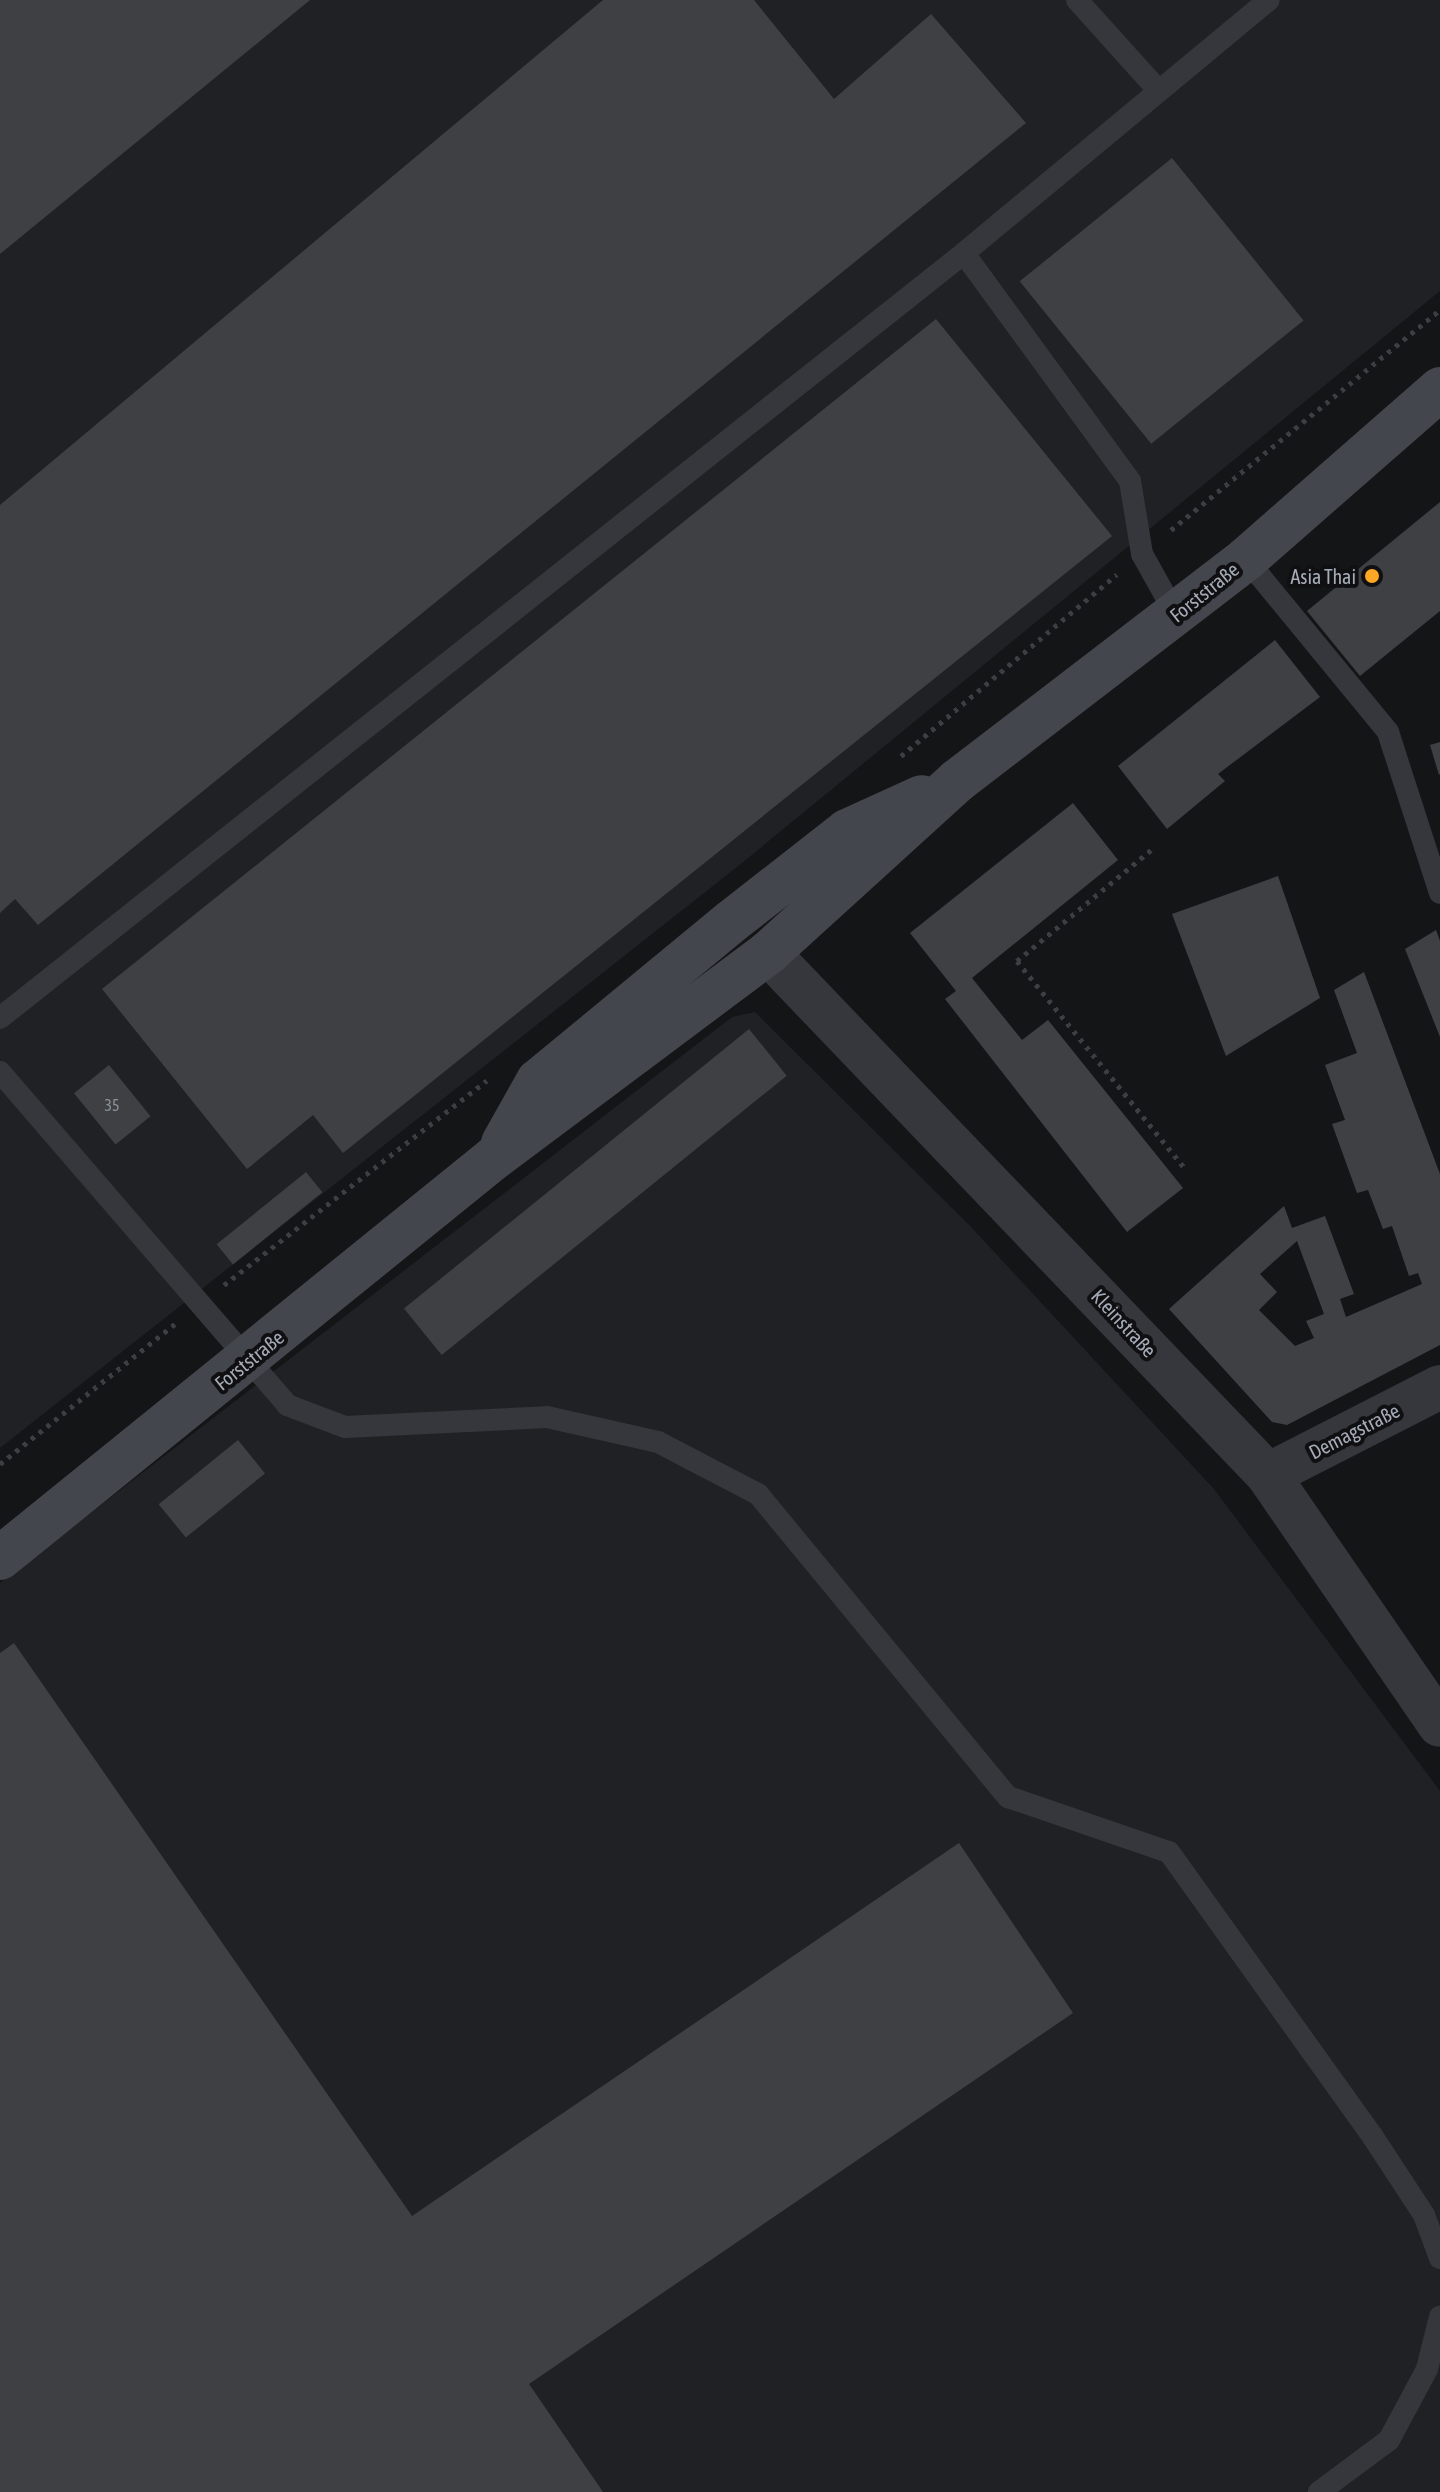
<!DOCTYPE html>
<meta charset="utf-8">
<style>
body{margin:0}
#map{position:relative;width:1440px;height:2492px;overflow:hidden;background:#141517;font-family:"Asap Condensed",sans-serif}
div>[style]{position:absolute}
.built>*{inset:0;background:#202124}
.building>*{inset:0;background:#3e4044;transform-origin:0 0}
.path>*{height:5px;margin-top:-2.5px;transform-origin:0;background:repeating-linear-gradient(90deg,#3b3e43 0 4px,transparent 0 10px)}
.service>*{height:22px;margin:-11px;padding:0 11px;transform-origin:11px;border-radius:11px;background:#35373c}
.minor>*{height:44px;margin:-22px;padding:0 22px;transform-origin:22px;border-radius:22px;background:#35373c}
.secondary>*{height:44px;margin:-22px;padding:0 22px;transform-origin:22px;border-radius:22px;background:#43464c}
.dots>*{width:22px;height:22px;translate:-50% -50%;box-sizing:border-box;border:4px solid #101012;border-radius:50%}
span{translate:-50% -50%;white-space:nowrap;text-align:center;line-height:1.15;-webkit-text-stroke:8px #101012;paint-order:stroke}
.number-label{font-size:16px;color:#8b919b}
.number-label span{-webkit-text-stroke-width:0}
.poi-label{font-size:20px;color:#a5acb8}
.right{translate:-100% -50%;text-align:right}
.street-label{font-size:20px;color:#a5acb8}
</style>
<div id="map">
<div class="built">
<i style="clip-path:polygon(0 0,1440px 0,1440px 291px,737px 867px,0 1448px)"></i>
<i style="clip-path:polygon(755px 1012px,972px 1228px,1214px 1489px,1440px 1791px,1440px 2492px,0 2492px,0 1583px,732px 1017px)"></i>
</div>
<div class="building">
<i style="clip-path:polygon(0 0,310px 0,0 254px)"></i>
<i style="clip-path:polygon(603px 0,754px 0,834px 99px,931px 14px,1026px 123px,38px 925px,15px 899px,0 913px,0 505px)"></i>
<i style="left:1172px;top:158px;width:209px;height:196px;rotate:51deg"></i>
<i style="clip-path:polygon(936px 319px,1112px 536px,343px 1153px,313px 1115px,247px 1169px,102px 989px)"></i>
<i style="clip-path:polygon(1440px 502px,1440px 611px,1360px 676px,1307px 611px)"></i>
<i style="clip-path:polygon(1275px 640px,1320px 697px,1218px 774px,1225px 781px,1167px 829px,1118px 766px)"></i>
<i style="clip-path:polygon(1440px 742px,1440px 774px,1439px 775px,1430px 745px)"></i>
<i style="clip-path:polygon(1073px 803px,1118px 860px,972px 978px,1022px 1040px,1048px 1020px,1183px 1188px,1127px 1232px,945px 999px,956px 991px,910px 933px)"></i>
<i style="clip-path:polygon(1278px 876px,1320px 998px,1226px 1056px,1172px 914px)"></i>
<i style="clip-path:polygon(1436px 930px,1440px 941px,1440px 1037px,1405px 949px)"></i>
<i style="clip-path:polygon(evenodd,1364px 972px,1440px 1174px,1440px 1345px,1287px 1425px,1272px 1422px,1169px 1309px,1284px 1206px,1292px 1228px,1325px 1216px,1354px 1294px,1340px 1299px,1346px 1317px,1422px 1284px,1418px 1273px,1409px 1276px,1392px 1226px,1383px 1229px,1368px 1190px,1357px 1193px,1332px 1124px,1345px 1120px,1325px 1065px,1357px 1053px,1334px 990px,1364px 972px,1297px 1241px,1324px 1314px,1306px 1321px,1314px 1338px,1295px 1346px,1259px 1310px,1277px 1292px,1260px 1274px,1297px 1241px)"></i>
<i style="left:749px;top:1029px;width:60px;height:444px;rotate:51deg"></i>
<i style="left:109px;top:1065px;width:66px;height:45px;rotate:51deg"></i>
<i style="left:306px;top:1172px;width:26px;height:115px;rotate:51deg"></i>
<i style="left:238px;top:1440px;width:43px;height:102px;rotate:51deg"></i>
<i style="clip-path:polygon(14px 1643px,412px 2216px,959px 1843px,1073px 2013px,529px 2384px,603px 2492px,0 2492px,0 1653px)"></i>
</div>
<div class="path">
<i style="left:1171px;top:530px;width:348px;rotate:-39.3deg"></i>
<i style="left:901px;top:756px;width:282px;rotate:-40.1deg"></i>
<i style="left:1151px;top:850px;width:174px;rotate:140.4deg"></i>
<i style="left:1017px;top:961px;width:269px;rotate:51deg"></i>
<i style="left:224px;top:1285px;width:333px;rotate:-37.9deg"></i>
<i style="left:0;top:1464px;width:224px;rotate:-38.7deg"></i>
</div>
<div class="service">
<i style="left:1077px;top:0;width:122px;rotate:48deg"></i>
<i style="left:1246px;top:559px;width:224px;rotate:50.6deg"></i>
<i style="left:1388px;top:732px;width:169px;rotate:72.1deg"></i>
<i style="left:1176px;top:615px;width:70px;rotate:-119.1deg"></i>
<i style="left:1142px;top:554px;width:74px;rotate:-99.3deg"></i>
<i style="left:1130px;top:481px;width:282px;rotate:-126.1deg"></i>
<i style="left:964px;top:253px;width:396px;rotate:-39.7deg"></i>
<i style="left:0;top:1018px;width:1231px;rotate:-38.43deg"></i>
<i style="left:0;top:1072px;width:440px;rotate:49.2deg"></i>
<i style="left:287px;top:1405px;width:62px;rotate:20.8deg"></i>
<i style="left:345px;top:1427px;width:202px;rotate:-2.8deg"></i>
<i style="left:547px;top:1417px;width:114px;rotate:12.7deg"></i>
<i style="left:658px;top:1442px;width:113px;rotate:27.5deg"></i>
<i style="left:758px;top:1494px;width:393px;rotate:50.5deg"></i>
<i style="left:1008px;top:1797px;width:170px;rotate:18.9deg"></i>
<i style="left:1169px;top:1852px;width:350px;rotate:54.4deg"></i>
<i style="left:1373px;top:2137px;width:93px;rotate:56.8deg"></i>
<i style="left:1424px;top:2215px;width:46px;rotate:69.6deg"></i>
<i style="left:1319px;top:2492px;width:87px;rotate:-36.6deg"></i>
<i style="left:1389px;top:2440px;width:81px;rotate:-61.8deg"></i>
<i style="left:1427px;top:2369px;width:54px;rotate:-76deg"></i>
</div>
<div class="minor">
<i style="left:768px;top:953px;width:723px;rotate:46.23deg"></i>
<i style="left:1268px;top:1475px;width:303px;rotate:55.5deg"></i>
<i style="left:1268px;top:1475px;width:193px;rotate:-27.1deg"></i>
</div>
<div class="secondary">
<i style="left:503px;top:1143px;width:71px;rotate:-60.6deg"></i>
<i style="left:538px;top:1081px;width:251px;rotate:-39.5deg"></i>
<i style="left:732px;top:921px;width:146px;rotate:-38deg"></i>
<i style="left:847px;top:831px;width:82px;rotate:-24.4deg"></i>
<i style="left:0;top:1558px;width:636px;rotate:-39deg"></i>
<i style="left:494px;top:1158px;width:342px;rotate:-36.8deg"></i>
<i style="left:768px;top:953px;width:256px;rotate:-42.3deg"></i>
<i style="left:957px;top:781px;width:364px;rotate:-37.5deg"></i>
<i style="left:1246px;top:559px;width:258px;rotate:-41.2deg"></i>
</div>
<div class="dots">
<i style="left:1372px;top:576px;background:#ffa724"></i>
</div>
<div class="number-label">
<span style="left:112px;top:1105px">35</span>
</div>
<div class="poi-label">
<span class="right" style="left:1356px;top:576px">Asia Thai</span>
</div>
<div class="street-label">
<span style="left:1204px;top:592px;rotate:-39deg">Forststraße</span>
<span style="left:1124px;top:1323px;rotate:47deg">Kleinstraße</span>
<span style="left:249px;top:1360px;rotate:-39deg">Forststraße</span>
<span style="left:1354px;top:1431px;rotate:-27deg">Demagstraße</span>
</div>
</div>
